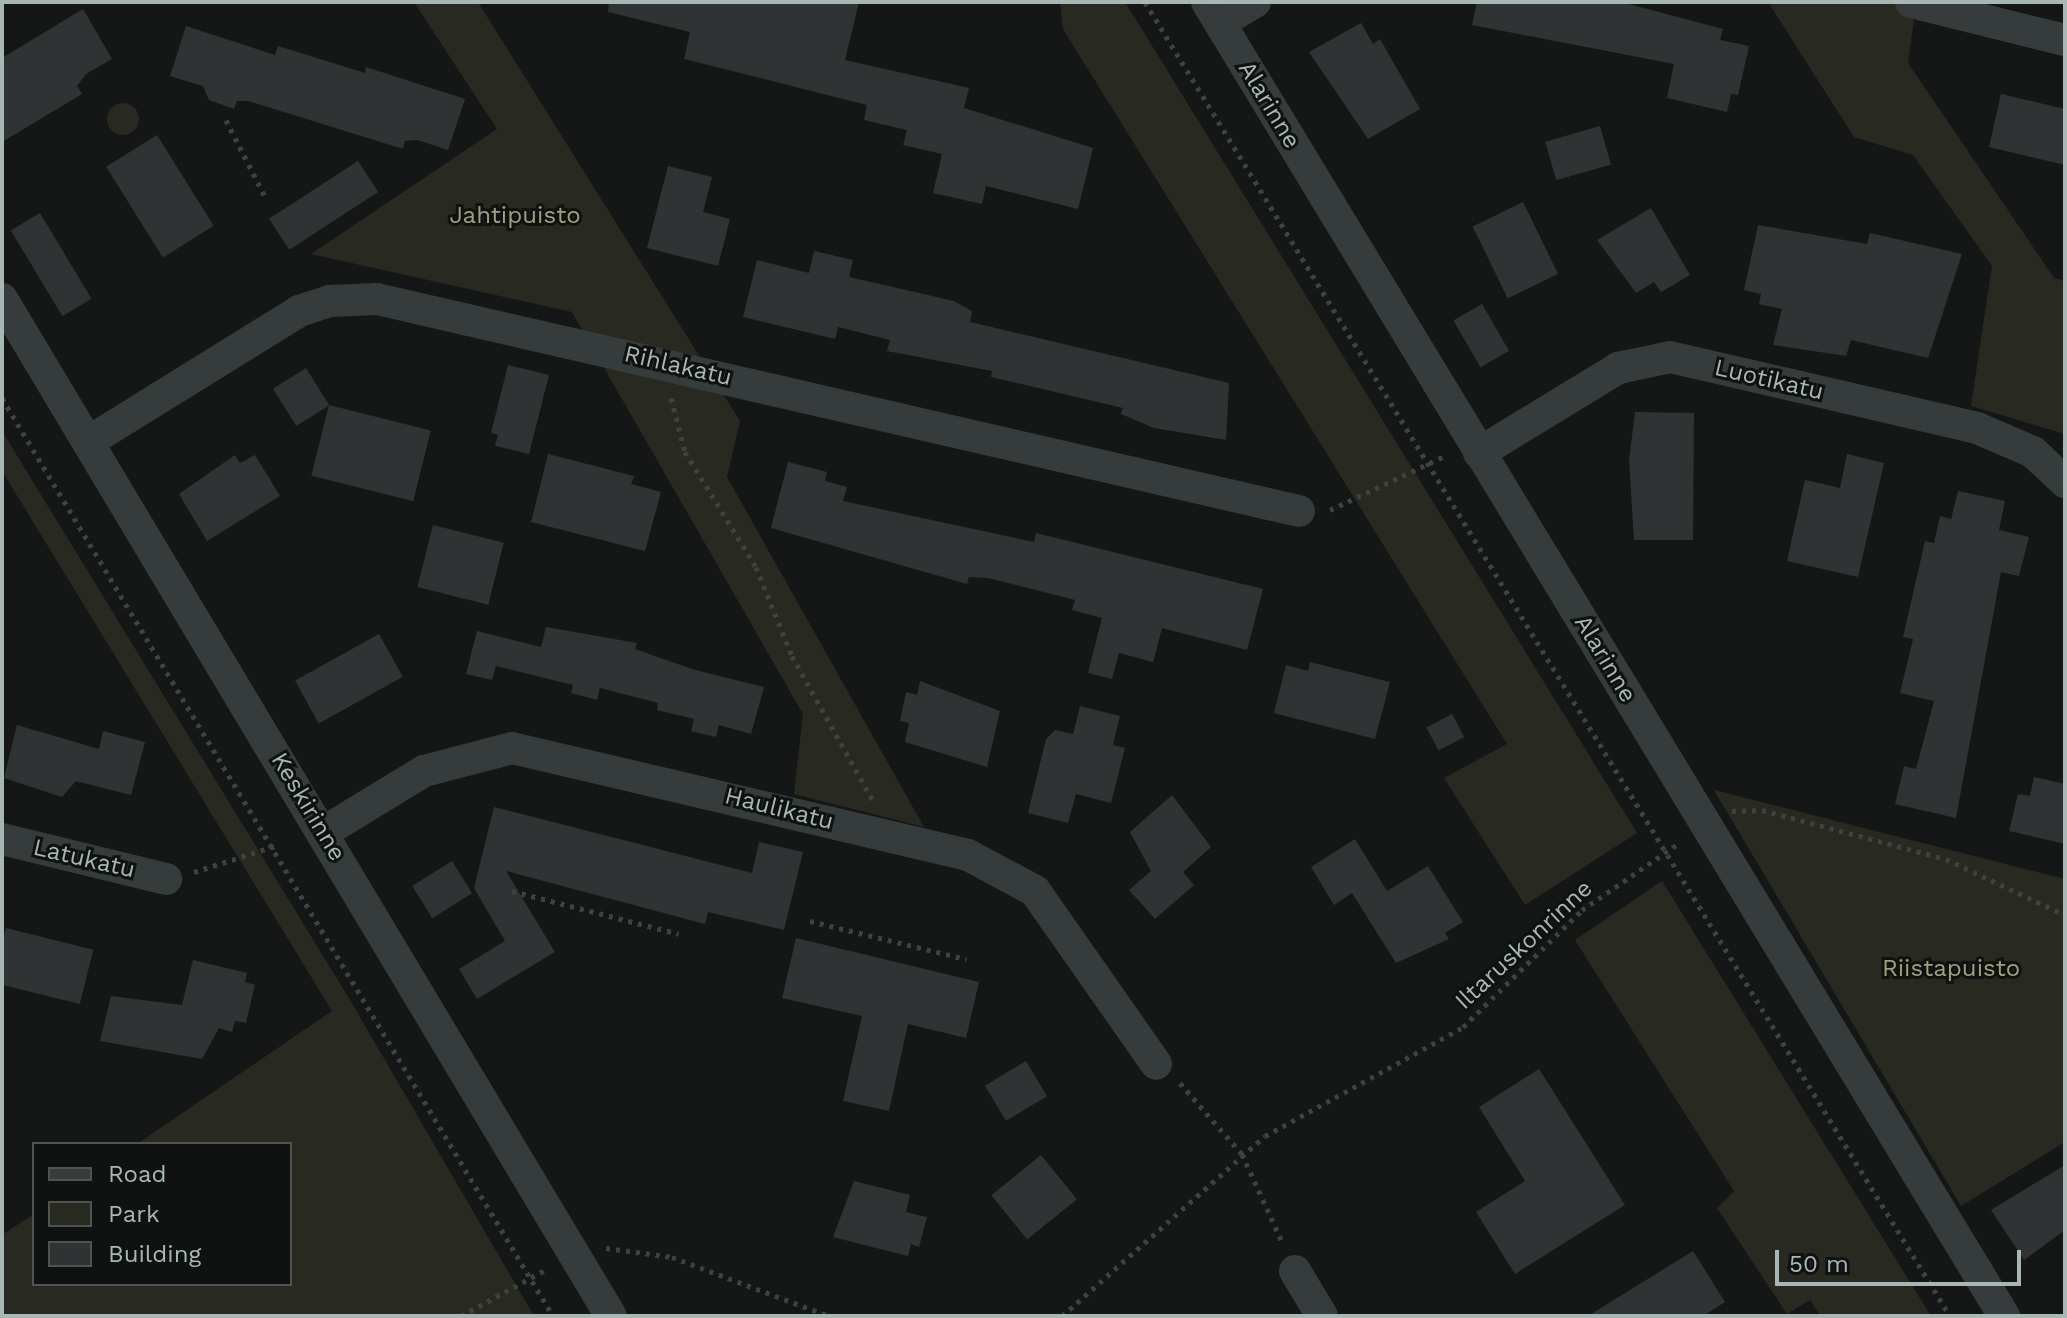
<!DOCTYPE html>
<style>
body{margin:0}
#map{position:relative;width:2067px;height:1318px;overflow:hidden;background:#151717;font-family:"Work Sans",sans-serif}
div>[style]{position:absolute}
.green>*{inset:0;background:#282a21}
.round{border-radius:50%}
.building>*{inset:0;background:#303333;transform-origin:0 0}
.path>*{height:5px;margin-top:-2.5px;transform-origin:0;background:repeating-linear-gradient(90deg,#3c4342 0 4px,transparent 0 10px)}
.minor>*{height:32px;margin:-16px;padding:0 16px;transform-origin:16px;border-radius:16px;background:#363c3b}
span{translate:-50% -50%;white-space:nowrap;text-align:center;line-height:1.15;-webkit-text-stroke:6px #101212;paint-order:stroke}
.street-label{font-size:24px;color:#a8b7b3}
.park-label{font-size:24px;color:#9da17f}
.frame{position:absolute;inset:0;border:4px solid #a8b7b3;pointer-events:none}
.legend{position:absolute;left:32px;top:1142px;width:260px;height:144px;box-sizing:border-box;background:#101212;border:2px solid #4d5452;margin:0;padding:10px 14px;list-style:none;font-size:24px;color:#a8b7b3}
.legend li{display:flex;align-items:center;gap:16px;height:40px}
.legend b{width:40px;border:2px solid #4d5452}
.scale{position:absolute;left:1775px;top:1250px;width:246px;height:36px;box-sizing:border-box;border:4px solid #a8b7b3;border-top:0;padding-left:10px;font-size:24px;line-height:28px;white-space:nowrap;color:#a8b7b3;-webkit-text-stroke:6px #101212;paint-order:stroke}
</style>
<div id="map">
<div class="green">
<i style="clip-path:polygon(414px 2px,478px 2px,740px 421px,727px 477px,924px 827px,794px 794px,803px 714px,572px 312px,311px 254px,497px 129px)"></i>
<i style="clip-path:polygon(1060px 2px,1125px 2px,1637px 833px,1525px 905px,1444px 778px,1507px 744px,1063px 29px)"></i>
<i style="clip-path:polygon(1768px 2px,1903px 2px,1914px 19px,1908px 63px,2054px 278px,2065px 281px,2065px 434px,1971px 406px,1992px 266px,1913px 155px,1854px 137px)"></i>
<i class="round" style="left:107px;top:103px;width:32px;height:32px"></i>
<i style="clip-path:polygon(2px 431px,350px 1000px,534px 1316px,2px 1316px,2px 1235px,34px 1214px,34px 1284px,290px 1284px,290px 1144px,137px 1144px,332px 1011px,2px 471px)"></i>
<i style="clip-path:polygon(1714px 790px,2065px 879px,2065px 1142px,1961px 1206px)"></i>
<i style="clip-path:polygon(1662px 881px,1931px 1316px,1821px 1316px,1810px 1300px,1787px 1314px,1717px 1208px,1734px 1191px,1575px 940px)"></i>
</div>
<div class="building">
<i style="clip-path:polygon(609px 2px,859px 2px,845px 60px,969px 88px,964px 108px,1093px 148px,1078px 209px,986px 186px,982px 204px,933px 193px,942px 154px,903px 145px,907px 130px,864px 120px,867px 105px,684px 59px,690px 32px,608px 12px)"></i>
<i style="clip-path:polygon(1477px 2px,1621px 2px,1723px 29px,1720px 40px,1749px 46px,1738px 95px,1731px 94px,1727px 112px,1667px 98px,1674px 64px,1472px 25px)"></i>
<i style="clip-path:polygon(83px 9px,112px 59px,86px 74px,77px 86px,82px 94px,2px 142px,2px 58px)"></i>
<i style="clip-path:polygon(1361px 23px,1373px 44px,1380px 39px,1420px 109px,1368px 139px,1309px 52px)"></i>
<i style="clip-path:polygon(186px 26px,275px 55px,278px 46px,365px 73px,366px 67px,465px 99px,448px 150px,417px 140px,405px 141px,403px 149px,248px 101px,237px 101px,234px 109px,209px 100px,203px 86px,170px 76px)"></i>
<i style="clip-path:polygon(2001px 94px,2065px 109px,2065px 165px,1989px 147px)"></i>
<i style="left:1600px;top:126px;width:40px;height:57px;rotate:74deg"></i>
<i style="left:157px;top:135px;width:107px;height:60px;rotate:58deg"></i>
<i style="left:358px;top:161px;width:37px;height:106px;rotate:57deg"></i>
<i style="clip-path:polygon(668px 166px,712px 177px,703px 212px,730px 219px,718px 266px,647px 248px)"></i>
<i style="left:1523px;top:202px;width:80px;height:56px;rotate:64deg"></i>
<i style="clip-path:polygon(1651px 208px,1690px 275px,1661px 292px,1654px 282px,1636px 293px,1597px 240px)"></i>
<i style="left:40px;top:213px;width:100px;height:34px;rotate:59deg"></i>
<i style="clip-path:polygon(1758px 225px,1867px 244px,1870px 233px,1962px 254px,1928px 358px,1851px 340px,1846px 356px,1773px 345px,1782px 309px,1759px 304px,1761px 294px,1744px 290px)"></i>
<i style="clip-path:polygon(814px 251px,853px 260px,849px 277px,954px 301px,972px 311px,970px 322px,1229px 383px,1226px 440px,1154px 428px,1121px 414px,1123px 408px,991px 377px,992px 371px,887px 351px,890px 340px,838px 327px,835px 339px,743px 317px,757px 260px,809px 273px)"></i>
<i style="left:1482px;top:304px;width:54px;height:33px;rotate:60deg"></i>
<i style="clip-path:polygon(508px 365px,549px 375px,529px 454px,495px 446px,498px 435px,491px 433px)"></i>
<i style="left:306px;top:368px;width:44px;height:39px;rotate:58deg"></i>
<i style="left:329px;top:405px;width:105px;height:73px;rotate:14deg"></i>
<i style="clip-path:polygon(1635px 412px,1694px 413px,1693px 540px,1634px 540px,1629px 460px)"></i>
<i style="clip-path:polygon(548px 454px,634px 476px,631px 484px,661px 492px,645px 551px,531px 522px)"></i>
<i style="clip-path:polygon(1847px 454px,1884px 463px,1858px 577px,1787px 561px,1805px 480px,1840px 488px)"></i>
<i style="clip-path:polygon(235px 455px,240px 463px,255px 455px,280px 496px,207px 541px,179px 494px)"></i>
<i style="clip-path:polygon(788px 462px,827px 472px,825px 481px,847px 487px,843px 501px,1034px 542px,1036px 533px,1263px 589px,1247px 650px,1162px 628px,1153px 662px,1119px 653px,1112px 679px,1088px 673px,1102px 618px,1072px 610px,1075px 600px,988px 578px,969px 577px,967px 584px,771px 528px)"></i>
<i style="clip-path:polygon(1958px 491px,2005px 501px,1999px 530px,2029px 537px,2019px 576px,2001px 572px,1956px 818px,1895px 804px,1904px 766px,1916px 769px,1934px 701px,1900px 693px,1913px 639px,1903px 637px,1925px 541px,1934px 543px,1940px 516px,1951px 519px)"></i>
<i style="left:433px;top:525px;width:73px;height:64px;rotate:14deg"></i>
<i style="clip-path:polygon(546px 627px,637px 643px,635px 649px,695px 670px,764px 687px,751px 734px,719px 725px,716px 737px,691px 731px,694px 719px,657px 710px,658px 703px,600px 688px,597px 700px,571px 693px,573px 685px,496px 666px,492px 680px,466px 674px,477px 631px,541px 647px)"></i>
<i style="left:379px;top:634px;width:49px;height:96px;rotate:61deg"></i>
<i style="clip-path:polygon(1310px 662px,1390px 682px,1375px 739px,1274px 713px,1286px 665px,1308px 671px)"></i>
<i style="clip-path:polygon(920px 681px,1000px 711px,987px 767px,905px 742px,909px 723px,900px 721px,906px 692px,917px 695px)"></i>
<i style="clip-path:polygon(1080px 706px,1120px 716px,1113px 745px,1125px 748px,1111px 803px,1076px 794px,1068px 823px,1028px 813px,1046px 739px,1055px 730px,1073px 734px)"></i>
<i style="left:1452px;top:714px;width:26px;height:29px;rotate:62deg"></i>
<i style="clip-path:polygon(17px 725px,99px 749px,103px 731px,145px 742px,131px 795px,76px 781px,62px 797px,4px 778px)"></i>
<i style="clip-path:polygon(2034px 777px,2065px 784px,2065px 844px,2009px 831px,2018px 794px,2030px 796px)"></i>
<i style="clip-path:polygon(1172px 795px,1211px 847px,1183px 872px,1194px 885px,1155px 919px,1129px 890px,1151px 871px,1130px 832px)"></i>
<i style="clip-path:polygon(494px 807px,752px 873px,759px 842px,803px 852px,784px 930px,708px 912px,705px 924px,506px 871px,555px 952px,477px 999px,459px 969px,505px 941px,474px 888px)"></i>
<i style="clip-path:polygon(1355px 839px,1387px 891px,1428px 866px,1463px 922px,1445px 933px,1449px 939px,1396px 963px,1352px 893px,1334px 905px,1311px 867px)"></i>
<i style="left:452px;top:861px;width:38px;height:47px;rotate:58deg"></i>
<i style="left:6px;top:928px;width:90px;height:56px;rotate:14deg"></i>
<i style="clip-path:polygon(796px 938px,979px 982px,966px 1038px,908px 1024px,889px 1111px,843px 1101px,862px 1016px,782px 998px)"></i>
<i style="clip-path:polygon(193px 960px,247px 973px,245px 982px,255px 985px,246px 1023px,235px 1021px,232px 1032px,219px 1028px,202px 1059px,100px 1041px,111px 996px,182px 1005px)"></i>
<i style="left:1026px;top:1061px;width:41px;height:48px;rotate:59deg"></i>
<i style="clip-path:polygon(1539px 1069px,1625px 1205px,1515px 1274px,1476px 1212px,1525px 1181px,1479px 1107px)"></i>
<i style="left:1041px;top:1155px;width:57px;height:64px;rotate:51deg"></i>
<i style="clip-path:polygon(2065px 1165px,2065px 1230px,2024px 1260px,1991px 1210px)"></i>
<i style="clip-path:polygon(854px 1181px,910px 1195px,906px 1212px,927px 1217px,919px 1247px,911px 1244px,908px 1256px,833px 1237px)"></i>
<i style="clip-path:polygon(1693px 1251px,1725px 1302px,1703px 1316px,1588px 1316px)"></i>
</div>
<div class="path">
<i style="left:1145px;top:2px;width:1541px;rotate:58.51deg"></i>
<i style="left:226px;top:120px;width:86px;rotate:63.1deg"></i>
<i style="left:2px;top:398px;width:1071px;rotate:59.03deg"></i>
<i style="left:671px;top:398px;width:56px;rotate:75.5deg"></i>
<i style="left:685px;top:452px;width:135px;rotate:58.3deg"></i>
<i style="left:756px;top:567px;width:96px;rotate:68deg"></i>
<i style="left:792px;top:656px;width:166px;rotate:60.8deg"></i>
<i style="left:1330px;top:510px;width:129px;rotate:-25.2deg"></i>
<i style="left:1732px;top:811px;width:30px;rotate:-2deg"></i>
<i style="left:1762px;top:810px;width:190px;rotate:14.9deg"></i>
<i style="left:1946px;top:859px;width:132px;rotate:25.2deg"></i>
<i style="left:194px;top:872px;width:85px;rotate:-17.8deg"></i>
<i style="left:512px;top:891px;width:172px;rotate:14.4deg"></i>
<i style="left:810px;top:921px;width:161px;rotate:13.7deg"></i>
<i style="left:1180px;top:1083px;width:94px;rotate:48.9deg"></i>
<i style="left:1242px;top:1154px;width:99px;rotate:65.5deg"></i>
<i style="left:606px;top:1248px;width:67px;rotate:7.8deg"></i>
<i style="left:672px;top:1257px;width:168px;rotate:20.6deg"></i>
<i style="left:461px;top:1316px;width:98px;rotate:-28.7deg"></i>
<i style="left:1062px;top:1316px;width:271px;rotate:-41.6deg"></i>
<i style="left:1265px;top:1136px;width:226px;rotate:-28.8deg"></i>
<i style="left:1463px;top:1027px;width:167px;rotate:-44.5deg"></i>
<i style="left:1582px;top:910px;width:118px;rotate:-34.6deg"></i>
</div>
<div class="minor">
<i style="left:1207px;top:2px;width:1537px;rotate:58.76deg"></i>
<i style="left:1911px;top:2px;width:159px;rotate:13.9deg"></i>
<i style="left:1220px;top:23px;width:41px;rotate:-31deg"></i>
<i style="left:2px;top:299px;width:1185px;rotate:59.09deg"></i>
<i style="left:88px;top:442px;width:248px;rotate:-31.8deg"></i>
<i style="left:299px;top:311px;width:32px;rotate:-18deg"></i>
<i style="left:329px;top:301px;width:48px;rotate:-2.4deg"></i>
<i style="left:377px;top:299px;width:946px;rotate:12.95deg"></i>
<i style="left:1479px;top:453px;width:163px;rotate:-31.4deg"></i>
<i style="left:1618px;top:368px;width:53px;rotate:-11.9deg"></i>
<i style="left:1670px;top:357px;width:315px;rotate:13deg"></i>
<i style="left:1977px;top:428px;width:61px;rotate:23.2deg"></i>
<i style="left:2033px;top:452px;width:44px;rotate:43.2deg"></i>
<i style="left:324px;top:832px;width:117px;rotate:-31.4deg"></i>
<i style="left:424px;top:771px;width:91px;rotate:-14.6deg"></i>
<i style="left:512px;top:748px;width:468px;rotate:13.2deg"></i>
<i style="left:968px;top:855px;width:76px;rotate:28.2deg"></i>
<i style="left:1035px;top:891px;width:211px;rotate:55deg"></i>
<i style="left:2px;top:839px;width:169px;rotate:13.7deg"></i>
<i style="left:1295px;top:1271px;width:52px;rotate:59deg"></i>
</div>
<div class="street-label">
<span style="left:1269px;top:105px;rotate:59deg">Alarinne</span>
<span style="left:678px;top:366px;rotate:13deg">Rihlakatu</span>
<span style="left:1769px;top:380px;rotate:13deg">Luotikatu</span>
<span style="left:1605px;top:659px;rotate:59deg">Alarinne</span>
<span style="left:308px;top:807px;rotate:59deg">Keskirinne</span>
<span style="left:779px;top:809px;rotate:14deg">Haulikatu</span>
<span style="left:84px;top:859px;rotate:13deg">Latukatu</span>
<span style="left:1524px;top:945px;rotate:-43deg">Iltaruskonrinne</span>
</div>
<div class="park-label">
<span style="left:515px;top:216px">Jahtipuisto</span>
<span style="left:1951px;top:969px">Riistapuisto</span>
</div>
<div class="frame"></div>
<ul class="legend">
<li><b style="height:10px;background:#363c3b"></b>Road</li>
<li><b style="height:22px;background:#282a21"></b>Park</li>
<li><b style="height:22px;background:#303333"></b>Building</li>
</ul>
<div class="scale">50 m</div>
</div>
